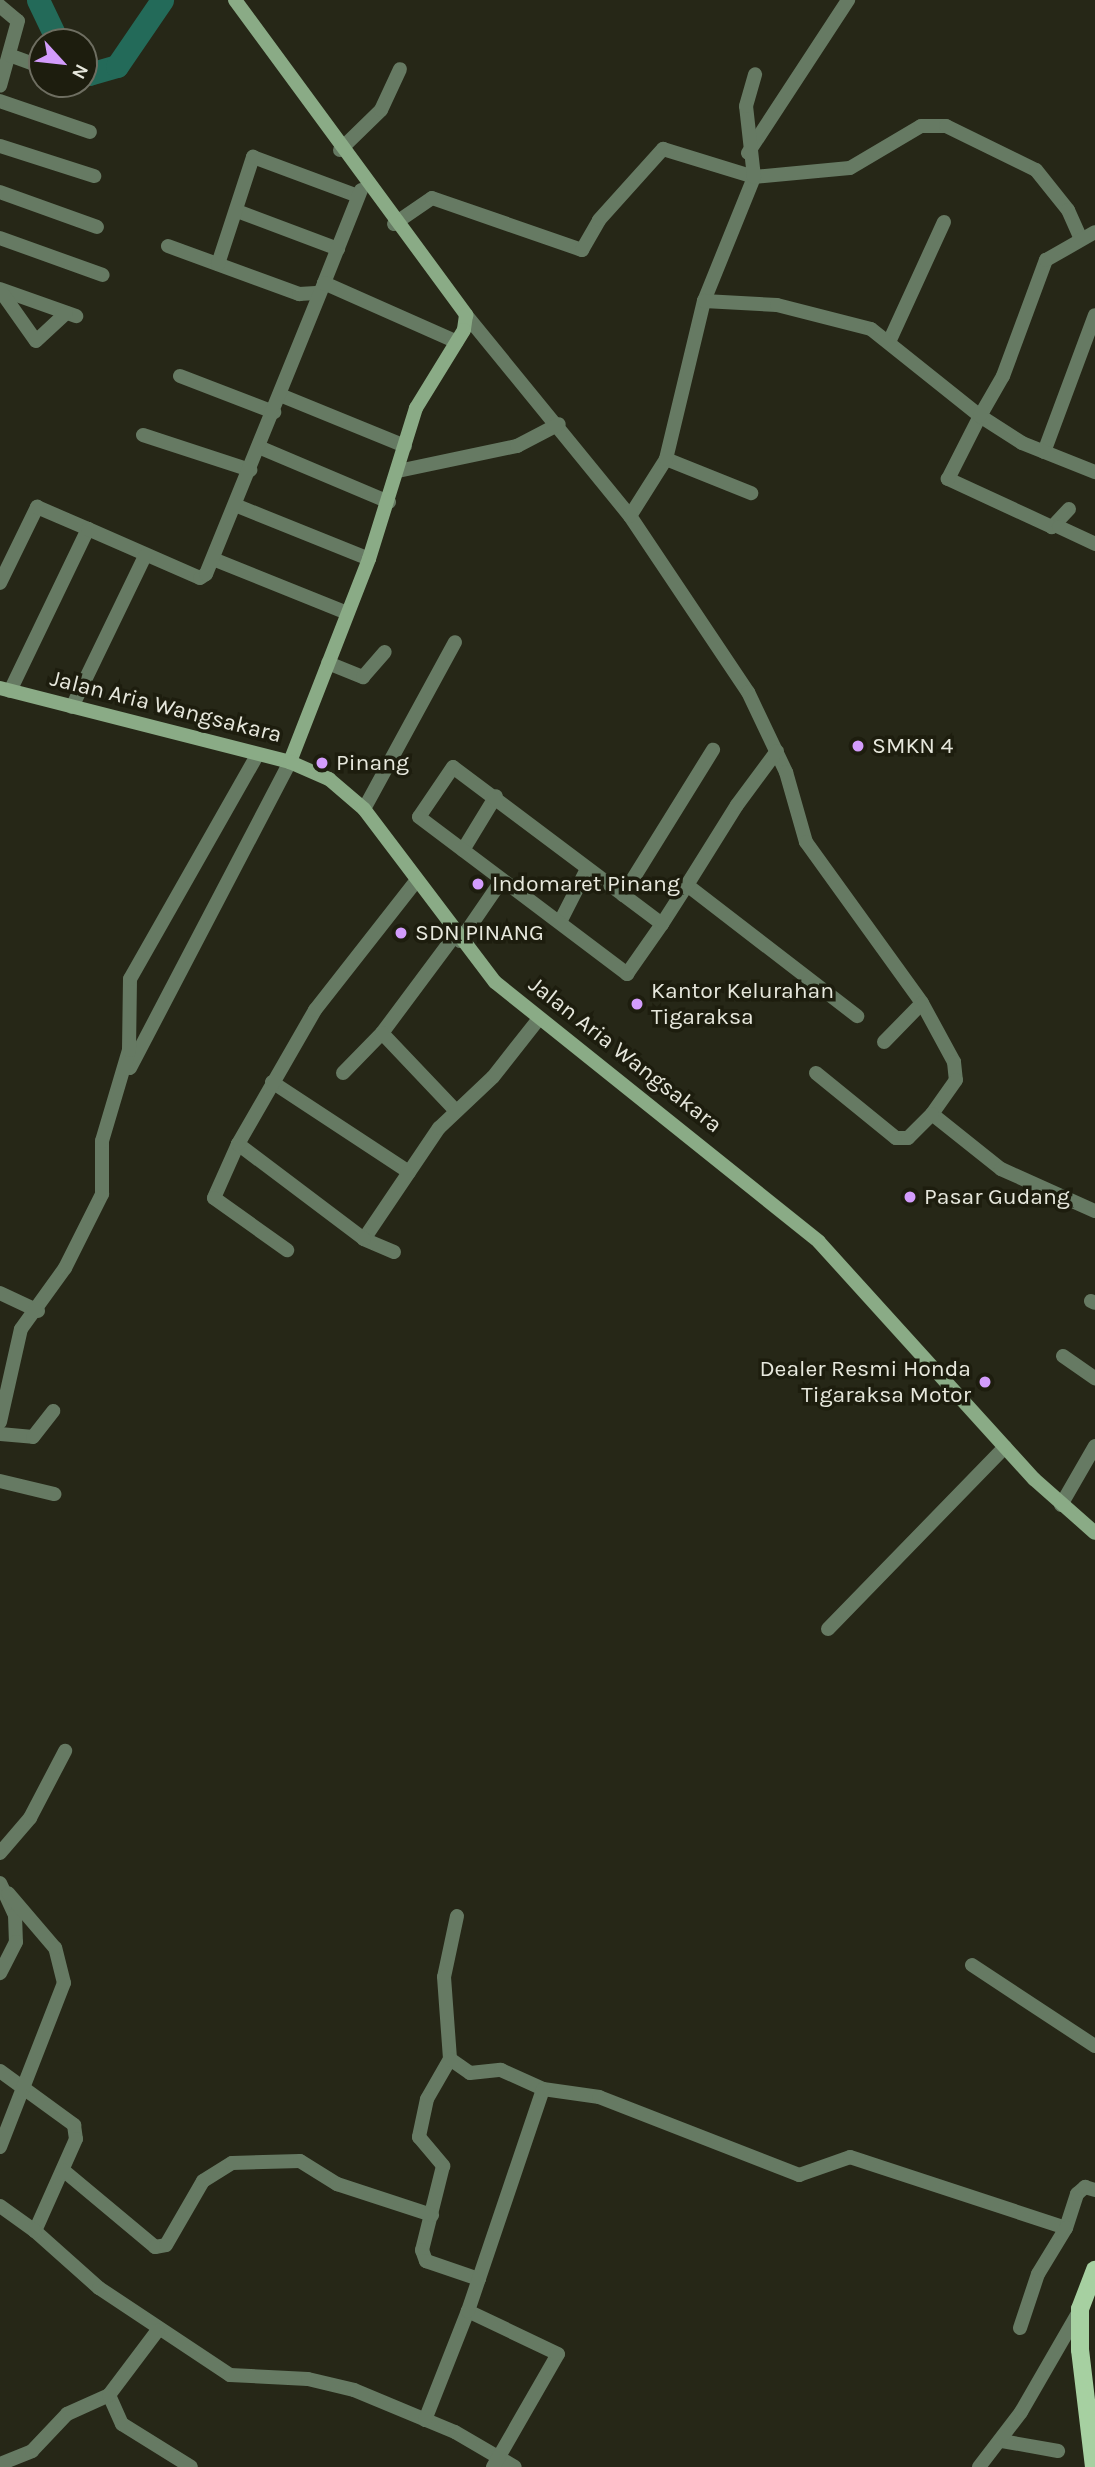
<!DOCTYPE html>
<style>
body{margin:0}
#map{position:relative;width:1095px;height:2467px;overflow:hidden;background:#262717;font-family:Karla,sans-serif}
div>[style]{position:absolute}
.river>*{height:23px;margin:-11.5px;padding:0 11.5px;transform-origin:11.5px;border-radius:11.5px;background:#236a59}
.street>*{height:14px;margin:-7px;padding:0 7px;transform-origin:7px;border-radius:7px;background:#667a63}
.secondary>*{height:14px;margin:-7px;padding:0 7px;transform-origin:7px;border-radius:7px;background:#8aab86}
.primary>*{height:18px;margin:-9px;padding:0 9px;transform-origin:9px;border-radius:9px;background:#a6d0a1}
.dots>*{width:19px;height:19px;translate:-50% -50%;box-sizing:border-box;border:4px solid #1d1d0e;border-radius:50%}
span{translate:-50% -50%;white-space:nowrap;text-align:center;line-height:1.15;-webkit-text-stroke:7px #1d1d0e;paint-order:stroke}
.street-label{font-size:23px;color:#e7e8dd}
.poi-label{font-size:23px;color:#e7e8dd}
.left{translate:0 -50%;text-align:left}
.right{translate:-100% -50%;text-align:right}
.north{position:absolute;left:28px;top:28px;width:70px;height:70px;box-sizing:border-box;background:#1d1d0e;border:2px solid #6e6e61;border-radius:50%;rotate:117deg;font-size:19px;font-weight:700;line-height:28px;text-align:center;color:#e7e8dd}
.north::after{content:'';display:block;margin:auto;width:24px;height:32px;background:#d39cfc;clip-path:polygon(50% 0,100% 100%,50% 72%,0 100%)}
</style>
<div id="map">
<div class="river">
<i style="left:38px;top:0;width:47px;rotate:64.5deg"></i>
<i style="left:84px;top:69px;width:7px;rotate:45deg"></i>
<i style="left:89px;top:74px;width:29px;rotate:-16deg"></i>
<i style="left:117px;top:66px;width:80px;rotate:-55.7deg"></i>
</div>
<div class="street">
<i style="left:0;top:6px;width:23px;rotate:40deg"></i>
<i style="left:18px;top:21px;width:67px;rotate:105.5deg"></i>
<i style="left:9px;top:55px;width:35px;rotate:20deg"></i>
<i style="left:0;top:101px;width:95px;rotate:19deg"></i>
<i style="left:0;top:146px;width:99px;rotate:17.7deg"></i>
<i style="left:340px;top:150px;width:57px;rotate:-44.3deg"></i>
<i style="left:381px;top:110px;width:45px;rotate:-65.1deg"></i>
<i style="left:748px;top:153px;width:183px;rotate:-56.8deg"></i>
<i style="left:0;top:192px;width:103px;rotate:19.8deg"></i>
<i style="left:237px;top:211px;width:108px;rotate:20.6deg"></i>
<i style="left:394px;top:224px;width:46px;rotate:-34.4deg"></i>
<i style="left:432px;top:198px;width:159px;rotate:19.1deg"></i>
<i style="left:582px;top:250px;width:34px;rotate:-60deg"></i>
<i style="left:599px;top:220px;width:96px;rotate:-48deg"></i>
<i style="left:663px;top:149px;width:95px;rotate:17.1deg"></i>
<i style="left:754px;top:177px;width:96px;rotate:-5.4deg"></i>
<i style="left:850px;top:168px;width:82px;rotate:-30.6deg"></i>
<i style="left:921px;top:126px;width:25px"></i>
<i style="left:946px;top:126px;width:100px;rotate:26.1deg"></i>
<i style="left:1036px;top:170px;width:51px;rotate:51.3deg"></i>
<i style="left:1068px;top:210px;width:30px;rotate:66deg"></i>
<i style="left:0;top:238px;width:109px;rotate:19.8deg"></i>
<i style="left:168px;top:246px;width:140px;rotate:20.1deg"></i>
<i style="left:299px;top:294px;width:17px;rotate:-3deg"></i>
<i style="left:218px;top:264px;width:113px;rotate:-71.9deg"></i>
<i style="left:253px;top:157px;width:112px;rotate:20.4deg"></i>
<i style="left:324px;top:283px;width:100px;rotate:-68.3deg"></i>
<i style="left:0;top:289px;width:81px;rotate:19.6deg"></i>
<i style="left:0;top:290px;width:62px;rotate:54.8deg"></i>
<i style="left:36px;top:341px;width:41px;rotate:-43deg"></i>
<i style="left:704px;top:301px;width:134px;rotate:-68deg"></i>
<i style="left:754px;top:177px;width:71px;rotate:-96.4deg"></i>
<i style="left:746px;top:106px;width:33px;rotate:-74deg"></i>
<i style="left:466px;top:315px;width:259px;rotate:50.8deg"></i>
<i style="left:630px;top:516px;width:212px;rotate:56.2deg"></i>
<i style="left:748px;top:692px;width:89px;rotate:64.6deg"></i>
<i style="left:786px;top:772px;width:73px;rotate:74.1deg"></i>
<i style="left:806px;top:842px;width:198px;rotate:54.2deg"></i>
<i style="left:922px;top:1003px;width:67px;rotate:61.5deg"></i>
<i style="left:954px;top:1062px;width:18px;rotate:84deg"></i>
<i style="left:956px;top:1080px;width:42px;rotate:125.2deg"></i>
<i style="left:932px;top:1114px;width:88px;rotate:38.6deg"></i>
<i style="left:1001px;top:1169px;width:103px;rotate:24.1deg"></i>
<i style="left:889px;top:342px;width:132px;rotate:-65.4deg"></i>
<i style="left:180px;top:376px;width:101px;rotate:21deg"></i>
<i style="left:280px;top:395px;width:135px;rotate:22.2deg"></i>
<i style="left:143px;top:435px;width:113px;rotate:18.1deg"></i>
<i style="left:261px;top:448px;width:139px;rotate:22.9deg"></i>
<i style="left:1044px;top:452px;width:146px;rotate:-69.6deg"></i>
<i style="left:666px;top:459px;width:92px;rotate:21.8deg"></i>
<i style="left:398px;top:471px;width:122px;rotate:-11.9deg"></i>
<i style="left:517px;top:446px;width:47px;rotate:-27.6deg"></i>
<i style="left:235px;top:505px;width:144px;rotate:21.9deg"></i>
<i style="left:1069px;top:509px;width:25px;rotate:133deg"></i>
<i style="left:1052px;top:527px;width:115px;rotate:-155.2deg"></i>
<i style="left:948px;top:479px;width:71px;rotate:-63.1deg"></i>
<i style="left:980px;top:416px;width:50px;rotate:32.7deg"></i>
<i style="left:1022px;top:443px;width:79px;rotate:21.7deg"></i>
<i style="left:630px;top:516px;width:67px;rotate:-57.7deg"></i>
<i style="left:666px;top:459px;width:163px;rotate:-76.5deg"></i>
<i style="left:704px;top:301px;width:73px;rotate:3.1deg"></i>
<i style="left:777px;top:305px;width:97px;rotate:14.3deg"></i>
<i style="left:871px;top:329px;width:139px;rotate:38.6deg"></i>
<i style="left:980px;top:416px;width:46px;rotate:-60.1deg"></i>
<i style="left:1003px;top:376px;width:124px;rotate:-69.7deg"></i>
<i style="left:1046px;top:260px;width:56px;rotate:-29.7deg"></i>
<i style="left:1059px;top:527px;width:40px;rotate:25deg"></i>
<i style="left:213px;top:559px;width:144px;rotate:21.9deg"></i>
<i style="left:0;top:583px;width:85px;rotate:-64deg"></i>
<i style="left:37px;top:507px;width:56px;rotate:23.3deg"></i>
<i style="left:328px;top:663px;width:38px;rotate:22deg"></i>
<i style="left:363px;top:677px;width:33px;rotate:-49deg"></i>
<i style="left:10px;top:691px;width:180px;rotate:-64.3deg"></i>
<i style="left:88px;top:529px;width:122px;rotate:23.6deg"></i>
<i style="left:200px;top:578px;width:7px;rotate:-34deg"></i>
<i style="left:206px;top:574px;width:314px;rotate:-67.9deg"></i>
<i style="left:324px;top:283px;width:145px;rotate:23.9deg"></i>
<i style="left:72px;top:707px;width:168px;rotate:-64.2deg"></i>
<i style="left:364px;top:809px;width:190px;rotate:-61.4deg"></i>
<i style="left:463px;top:850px;width:63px;rotate:-58.6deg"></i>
<i style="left:687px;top:885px;width:215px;rotate:37.6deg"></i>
<i style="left:623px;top:895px;width:171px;rotate:-58.2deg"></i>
<i style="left:560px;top:922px;width:59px;rotate:-63deg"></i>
<i style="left:662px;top:924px;width:261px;rotate:-143.1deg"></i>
<i style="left:453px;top:767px;width:60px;rotate:124.2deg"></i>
<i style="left:419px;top:817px;width:261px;rotate:37deg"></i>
<i style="left:627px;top:974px;width:61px;rotate:-55deg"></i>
<i style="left:662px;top:924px;width:46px;rotate:-57.3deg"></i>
<i style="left:687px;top:885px;width:94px;rotate:-58deg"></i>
<i style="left:737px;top:805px;width:67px;rotate:-53.5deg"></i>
<i style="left:460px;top:941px;width:74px;rotate:-55.5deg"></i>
<i style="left:382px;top:1033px;width:122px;rotate:-53.3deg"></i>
<i style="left:884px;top:1042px;width:54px;rotate:-45.7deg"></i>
<i style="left:130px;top:1068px;width:345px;rotate:-62.4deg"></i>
<i style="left:343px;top:1073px;width:56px;rotate:-45.7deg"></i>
<i style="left:382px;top:1033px;width:106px;rotate:46.5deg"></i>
<i style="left:816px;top:1073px;width:103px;rotate:39.1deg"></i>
<i style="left:896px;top:1138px;width:12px"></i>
<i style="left:908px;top:1138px;width:34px;rotate:-45deg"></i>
<i style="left:272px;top:1082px;width:164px;rotate:33.3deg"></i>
<i style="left:238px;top:1144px;width:59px;rotate:114deg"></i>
<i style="left:214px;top:1198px;width:90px;rotate:35.5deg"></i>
<i style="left:364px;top:1239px;width:134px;rotate:-56deg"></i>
<i style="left:439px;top:1128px;width:74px;rotate:-43.4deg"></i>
<i style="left:493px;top:1077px;width:71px;rotate:-51.8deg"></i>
<i style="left:394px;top:1252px;width:33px;rotate:-157deg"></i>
<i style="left:364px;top:1239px;width:158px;rotate:-143deg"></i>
<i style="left:238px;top:1144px;width:155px;rotate:-60.1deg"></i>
<i style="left:315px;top:1010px;width:165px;rotate:-51.9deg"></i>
<i style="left:0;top:1293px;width:42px;rotate:25.3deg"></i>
<i style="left:1091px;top:1301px;width:4px;rotate:27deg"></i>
<i style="left:1063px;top:1356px;width:39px;rotate:35deg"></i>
<i style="left:0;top:1422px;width:95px;rotate:-77.3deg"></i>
<i style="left:21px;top:1329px;width:75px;rotate:-54.2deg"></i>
<i style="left:65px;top:1268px;width:83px;rotate:-63.4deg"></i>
<i style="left:102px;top:1194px;width:53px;rotate:-90deg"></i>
<i style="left:102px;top:1141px;width:95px;rotate:-73.5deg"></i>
<i style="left:129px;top:1050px;width:71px;rotate:-89.2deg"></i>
<i style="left:130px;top:979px;width:255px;rotate:-60.4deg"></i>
<i style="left:0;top:1434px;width:33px;rotate:5deg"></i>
<i style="left:33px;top:1437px;width:33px;rotate:-52deg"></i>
<i style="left:0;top:1481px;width:56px;rotate:13.5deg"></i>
<i style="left:1061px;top:1505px;width:68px;rotate:-60deg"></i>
<i style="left:828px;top:1629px;width:254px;rotate:-45.8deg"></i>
<i style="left:0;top:1853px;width:46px;rotate:-49.4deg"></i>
<i style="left:30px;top:1818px;width:76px;rotate:-62.4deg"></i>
<i style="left:0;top:1883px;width:35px;rotate:65deg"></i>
<i style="left:15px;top:1915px;width:27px;rotate:88deg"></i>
<i style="left:16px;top:1942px;width:35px;rotate:117deg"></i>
<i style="left:457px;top:1916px;width:62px;rotate:102deg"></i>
<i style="left:444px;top:1977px;width:82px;rotate:85.8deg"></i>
<i style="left:450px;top:2059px;width:46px;rotate:119.9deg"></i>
<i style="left:427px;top:2099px;width:39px;rotate:102deg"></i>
<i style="left:419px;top:2137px;width:38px;rotate:50deg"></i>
<i style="left:443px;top:2166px;width:87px;rotate:104deg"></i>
<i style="left:422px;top:2250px;width:12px;rotate:70deg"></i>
<i style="left:426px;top:2261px;width:56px;rotate:18.8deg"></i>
<i style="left:972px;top:1965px;width:147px;rotate:33.4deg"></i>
<i style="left:450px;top:2059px;width:24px;rotate:35deg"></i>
<i style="left:470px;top:2073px;width:31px;rotate:-6deg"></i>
<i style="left:501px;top:2070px;width:46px;rotate:24.3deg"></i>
<i style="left:543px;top:2089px;width:57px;rotate:8.1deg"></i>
<i style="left:599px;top:2097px;width:215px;rotate:21.3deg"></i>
<i style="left:799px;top:2175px;width:54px;rotate:-19.4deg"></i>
<i style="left:850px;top:2157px;width:227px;rotate:18.2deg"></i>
<i style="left:1066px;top:2228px;width:36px;rotate:-72deg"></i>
<i style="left:1077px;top:2194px;width:11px;rotate:-41deg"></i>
<i style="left:1085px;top:2187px;width:10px;rotate:17deg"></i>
<i style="left:0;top:2071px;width:92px;rotate:36.1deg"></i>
<i style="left:74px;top:2125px;width:14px;rotate:82deg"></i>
<i style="left:76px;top:2139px;width:101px;rotate:114deg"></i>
<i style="left:35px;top:2231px;width:86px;rotate:41.7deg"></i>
<i style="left:99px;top:2288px;width:157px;rotate:33.6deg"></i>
<i style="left:230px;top:2375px;width:78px;rotate:2.9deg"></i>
<i style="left:308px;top:2379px;width:47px;rotate:13.4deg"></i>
<i style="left:354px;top:2390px;width:109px;rotate:22.6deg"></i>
<i style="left:455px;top:2432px;width:69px;rotate:30.3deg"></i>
<i style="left:0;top:2147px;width:176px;rotate:-68.7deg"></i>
<i style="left:64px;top:1983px;width:36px;rotate:-104deg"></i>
<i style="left:55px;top:1948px;width:72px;rotate:-130.5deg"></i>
<i style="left:63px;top:2170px;width:120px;rotate:39.9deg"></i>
<i style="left:155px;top:2247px;width:11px;rotate:-10deg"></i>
<i style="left:166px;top:2245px;width:74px;rotate:-60deg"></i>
<i style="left:203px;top:2181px;width:34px;rotate:-32deg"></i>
<i style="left:232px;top:2163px;width:68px;rotate:-1.7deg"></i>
<i style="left:300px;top:2161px;width:44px;rotate:31.9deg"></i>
<i style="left:337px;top:2184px;width:100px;rotate:18.1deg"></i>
<i style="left:0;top:2206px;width:43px;rotate:35.5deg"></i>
<i style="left:1020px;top:2328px;width:57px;rotate:-71.6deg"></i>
<i style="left:1038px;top:2274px;width:54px;rotate:-58.7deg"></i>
<i style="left:109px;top:2395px;width:32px;rotate:66deg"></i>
<i style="left:122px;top:2424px;width:81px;rotate:31.9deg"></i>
<i style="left:425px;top:2420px;width:117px;rotate:-68.5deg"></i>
<i style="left:1002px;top:2441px;width:57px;rotate:10.1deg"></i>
<i style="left:0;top:2464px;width:35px;rotate:-22deg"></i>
<i style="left:32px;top:2451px;width:51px;rotate:-46.6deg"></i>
<i style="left:67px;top:2414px;width:46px;rotate:-24.3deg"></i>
<i style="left:109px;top:2395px;width:81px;rotate:-53deg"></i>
<i style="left:493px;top:2467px;width:130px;rotate:-60.1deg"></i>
<i style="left:558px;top:2354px;width:100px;rotate:-154.5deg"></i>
<i style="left:468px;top:2311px;width:234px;rotate:-71.3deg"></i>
<i style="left:979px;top:2467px;width:69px;rotate:-52.6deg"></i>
<i style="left:1021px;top:2412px;width:118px;rotate:-60deg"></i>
</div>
<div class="secondary">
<i style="left:235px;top:0;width:391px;rotate:53.7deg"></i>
<i style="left:466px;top:315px;width:15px;rotate:98deg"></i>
<i style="left:464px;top:330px;width:92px;rotate:121.6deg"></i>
<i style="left:416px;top:408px;width:158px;rotate:107.3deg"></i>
<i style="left:369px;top:559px;width:218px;rotate:111.3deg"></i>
<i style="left:0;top:688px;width:299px;rotate:14.3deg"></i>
<i style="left:290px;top:762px;width:43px;rotate:23.6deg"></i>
<i style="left:329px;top:779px;width:46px;rotate:40.6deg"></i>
<i style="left:364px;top:809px;width:217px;rotate:52.9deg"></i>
<i style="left:495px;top:982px;width:415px;rotate:38.7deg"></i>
<i style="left:819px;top:1242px;width:320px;rotate:47.8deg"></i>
<i style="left:1034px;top:1479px;width:81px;rotate:41.5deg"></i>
</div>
<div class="primary">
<i style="left:1094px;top:2467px;width:118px;rotate:-96.8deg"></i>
<i style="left:1080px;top:2350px;width:41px;rotate:-90deg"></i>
<i style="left:1080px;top:2309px;width:42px;rotate:-69deg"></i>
</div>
<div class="dots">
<i style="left:858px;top:746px;background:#d39cfc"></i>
<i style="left:322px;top:763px;background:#d39cfc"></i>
<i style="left:478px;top:884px;background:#d39cfc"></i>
<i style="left:401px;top:933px;background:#d39cfc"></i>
<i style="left:637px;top:1004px;background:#d39cfc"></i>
<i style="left:910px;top:1197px;background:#d39cfc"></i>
<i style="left:985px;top:1382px;background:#d39cfc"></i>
</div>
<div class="street-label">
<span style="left:166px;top:707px;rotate:14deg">Jalan Aria Wangsakara</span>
<span style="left:625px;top:1055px;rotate:38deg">Jalan Aria Wangsakara</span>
</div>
<div class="poi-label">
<span class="left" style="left:872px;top:746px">SMKN 4</span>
<span class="left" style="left:336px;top:763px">Pinang</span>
<span class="left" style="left:492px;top:884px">Indomaret Pinang</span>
<span class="left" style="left:415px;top:933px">SDN PINANG</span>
<span class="left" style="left:651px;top:1004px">Kantor Kelurahan<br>Tigaraksa</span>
<span class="left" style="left:924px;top:1197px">Pasar Gudang</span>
<span class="right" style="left:971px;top:1382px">Dealer Resmi Honda<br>Tigaraksa Motor</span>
</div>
<div class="north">N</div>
</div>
